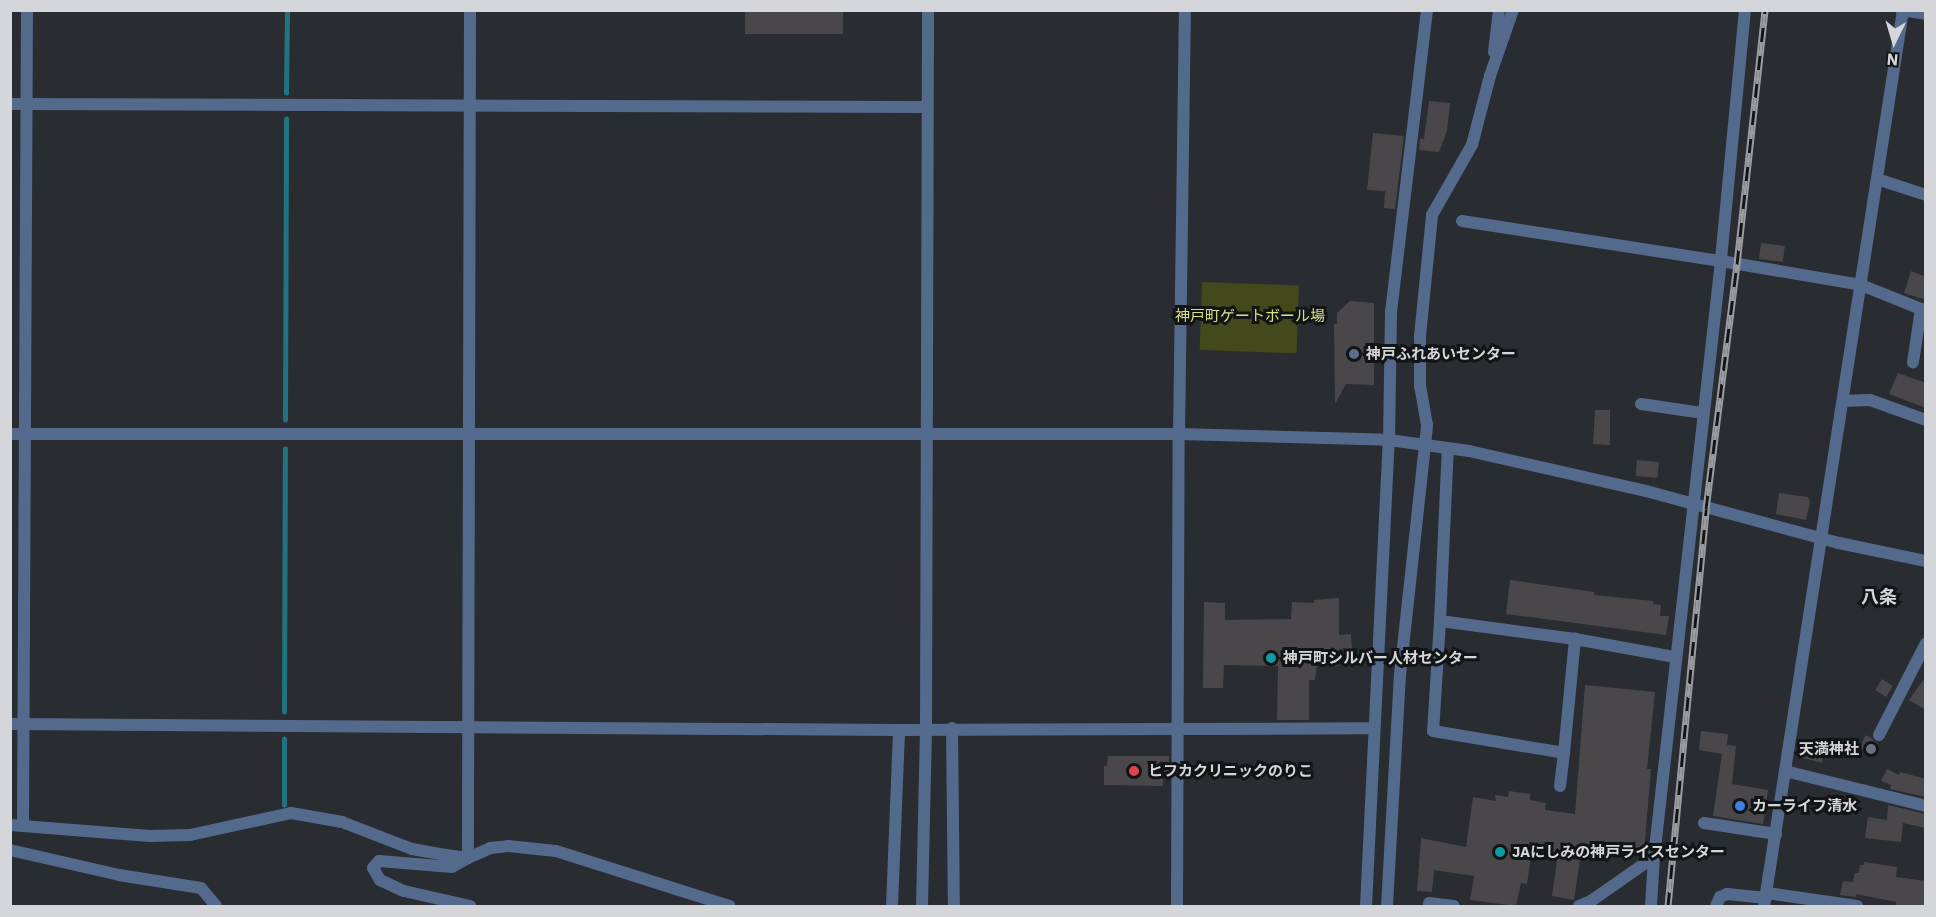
<!DOCTYPE html>
<meta charset="utf-8">
<style>
body{margin:0}
#map{position:relative;width:1936px;height:917px;overflow:hidden;background:#292c30;font-family:"IBM Plex Sans","Noto Sans JP",sans-serif}
div>[style]{position:absolute}
.green>*{inset:0;background:#44491c;transform-origin:0 0}
.stream>*{height:4.5px;margin:-2.25px;padding:0 2.25px;transform-origin:2.25px;border-radius:2.25px;background:#227380}
.building>*{inset:0;background:#4a474b;transform-origin:0 0}
.minor>*{height:12px;margin:-6px;padding:0 6px;transform-origin:6px;border-radius:6px;background:#546a8d}
.tertiary>*{height:12px;margin:-6px;padding:0 6px;transform-origin:6px;border-radius:6px;background:#546a8d}
.rail>*{height:7px;margin-top:-3.5px;transform-origin:0;background:repeating-linear-gradient(90deg,#131416 0 14px,#9a9c9f 0 28px);box-sizing:border-box;border-block:2px solid #9a9c9f}
.dots>*{width:16px;height:16px;translate:-50% -50%;box-sizing:border-box;border:3px solid #131416;border-radius:50%}
span{translate:-50% -50%;white-space:nowrap;text-align:center;line-height:1.15;-webkit-text-stroke:6px #131416;paint-order:stroke}
.park-label{font-size:15px;color:#d5e08c}
.poi-label{font-size:15px;color:#d5d6d9;font-weight:700}
.left{translate:0 -50%;text-align:left}
.right{translate:-100% -50%;text-align:right}
.quarter-label{font-size:18px;color:#d5d6d9;font-weight:700}
.frame{position:absolute;inset:0;border:12px solid #d5d6d9;pointer-events:none}
.north{position:absolute;left:1864px;top:12px;width:60px;height:60px;-webkit-text-stroke:4px #131416;paint-order:stroke;rotate:185deg;font-size:16px;font-weight:700;line-height:24px;text-align:center;color:#d5d6d9}
.north::after{content:'';display:block;margin:auto;width:21px;height:27px;background:#d5d6d9;clip-path:polygon(50% 0,100% 100%,50% 72%,0 100%)}
</style>
<div id="map">
<div class="green">
<i style="left:1202px;top:282px;width:97px;height:68px;rotate:2deg"></i>
</div>
<div class="stream">
<i style="left:286px;top:93px;width:83px;rotate:-89.3deg"></i>
<i style="left:285px;top:420px;width:301px;rotate:-89.8deg"></i>
<i style="left:284px;top:712px;width:263px;rotate:-89.8deg"></i>
<i style="left:284px;top:805px;width:66px;rotate:-90deg"></i>
</div>
<div class="building">
<i style="left:745px;top:10px;width:98px;height:24px"></i>
<i style="clip-path:polygon(1429px 101px,1450px 103px,1447px 131px,1439px 152px,1419px 150px,1420px 138px,1424px 139px)"></i>
<i style="clip-path:polygon(1373px 133px,1404px 136px,1395px 209px,1384px 208px,1385px 191px,1367px 190px)"></i>
<i style="left:1761px;top:243px;width:24px;height:16px;rotate:7deg"></i>
<i style="clip-path:polygon(1911px 271px,1926px 277px,1926px 300px,1904px 293px)"></i>
<i style="clip-path:polygon(1350px 301px,1374px 303px,1374px 385px,1346px 384px,1335px 404px,1334px 324px,1337px 324px,1337px 313px)"></i>
<i style="clip-path:polygon(1898px 373px,1926px 383px,1926px 408px,1889px 394px)"></i>
<i style="clip-path:polygon(1595px 410px,1610px 410px,1610px 445px,1593px 444px)"></i>
<i style="left:1637px;top:460px;width:22px;height:16px;rotate:5deg"></i>
<i style="clip-path:polygon(1779px 493px,1808px 497px,1810px 502px,1806px 520px,1776px 514px)"></i>
<i style="clip-path:polygon(1510px 580px,1594px 592px,1594px 595px,1653px 601px,1653px 604px,1661px 605px,1660px 616px,1669px 616px,1666px 635px,1506px 614px)"></i>
<i style="clip-path:polygon(1339px 598px,1339px 635px,1351px 634px,1352px 651px,1338px 650px,1338px 666px,1317px 665px,1315px 680px,1309px 680px,1309px 720px,1277px 720px,1278px 666px,1224px 665px,1223px 688px,1203px 688px,1204px 602px,1225px 603px,1225px 620px,1291px 619px,1292px 602px,1314px 603px,1314px 600px)"></i>
<i style="clip-path:polygon(1926px 676px,1926px 710px,1909px 700px)"></i>
<i style="left:1882px;top:679px;width:13px;height:13px;rotate:32deg"></i>
<i style="clip-path:polygon(1585px 685px,1655px 692px,1647px 769px,1651px 769px,1644px 852px,1582px 847px,1574px 900px,1552px 896px,1557px 860px,1531px 857px,1527px 884px,1521px 883px,1516px 906px,1470px 900px,1474px 876px,1434px 870px,1432px 892px,1417px 891px,1421px 838px,1466px 847px,1473px 797px,1496px 801px,1495px 795px,1508px 797px,1509px 791px,1530px 794px,1530px 800px,1546px 803px,1545px 810px,1575px 814px)"></i>
<i style="clip-path:polygon(1701px 731px,1728px 734px,1727px 745px,1736px 746px,1732px 784px,1768px 790px,1763px 824px,1713px 816px,1722px 754px,1699px 750px)"></i>
<i style="clip-path:polygon(1866px 735px,1878px 743px,1871px 754px,1859px 748px)"></i>
<i style="left:1801px;top:743px;width:25px;height:14px;rotate:14deg"></i>
<i style="clip-path:polygon(1108px 756px,1169px 756px,1169px 771px,1164px 772px,1163px 786px,1104px 785px,1104px 766px,1107px 766px)"></i>
<i style="clip-path:polygon(1887px 769px,1899px 775px,1900px 772px,1926px 779px,1926px 797px,1890px 789px,1891px 785px,1881px 781px)"></i>
<i style="clip-path:polygon(1888px 805px,1926px 814px,1926px 828px,1903px 823px,1901px 842px,1865px 838px,1868px 817px,1887px 820px)"></i>
<i style="clip-path:polygon(1864px 862px,1897px 867px,1896px 877px,1926px 881px,1926px 906px,1896px 906px,1896px 902px,1856px 894px,1856px 897px,1840px 895px,1843px 881px,1853px 882px,1855px 873px,1859px 873px,1860px 865px,1864px 865px)"></i>
</div>
<div class="minor">
<i style="left:470px;top:10px;width:848px;rotate:90.14deg"></i>
<i style="left:468px;top:858px;width:18px;rotate:151deg"></i>
<i style="left:452px;top:867px;width:73px;rotate:-175.3deg"></i>
<i style="left:379px;top:861px;width:9px;rotate:131deg"></i>
<i style="left:373px;top:868px;width:14px;rotate:60deg"></i>
<i style="left:380px;top:880px;width:26px;rotate:25deg"></i>
<i style="left:404px;top:891px;width:68px;rotate:12.8deg"></i>
<i style="left:1745px;top:10px;width:252px;rotate:95.5deg"></i>
<i style="left:1721px;top:261px;width:142px;rotate:9.7deg"></i>
<i style="left:1861px;top:285px;width:65px;rotate:21.8deg"></i>
<i style="left:1921px;top:309px;width:54px;rotate:98.6deg"></i>
<i style="left:1901px;top:10px;width:25px;rotate:9deg"></i>
<i style="left:1494px;top:52px;width:42px;rotate:-83.2deg"></i>
<i style="left:10px;top:104px;width:917px;rotate:0.19deg"></i>
<i style="left:1877px;top:179px;width:52px;rotate:18.1deg"></i>
<i style="left:1462px;top:221px;width:262px;rotate:8.8deg"></i>
<i style="left:1721px;top:261px;width:600px;rotate:96.41deg"></i>
<i style="left:1843px;top:401px;width:27px;rotate:-2deg"></i>
<i style="left:1870px;top:400px;width:59px;rotate:19.7deg"></i>
<i style="left:1641px;top:404px;width:63px;rotate:8.3deg"></i>
<i style="left:1389px;top:440px;width:81px;rotate:7.8deg"></i>
<i style="left:1469px;top:451px;width:181px;rotate:12.7deg"></i>
<i style="left:1646px;top:491px;width:200px;rotate:15.1deg"></i>
<i style="left:1839px;top:543px;width:89px;rotate:11.7deg"></i>
<i style="left:1440px;top:621px;width:173px;rotate:-87.4deg"></i>
<i style="left:1575px;top:639px;width:136px;rotate:-172.4deg"></i>
<i style="left:1440px;top:621px;width:110px;rotate:93.6deg"></i>
<i style="left:1433px;top:731px;width:133px;rotate:9.5deg"></i>
<i style="left:1564px;top:753px;width:115px;rotate:-84.5deg"></i>
<i style="left:1575px;top:639px;width:102px;rotate:10.2deg"></i>
<i style="left:10px;top:724px;width:889px;rotate:0.39deg"></i>
<i style="left:899px;top:730px;width:474px;rotate:-0.2deg"></i>
<i style="left:952px;top:728px;width:178px;rotate:89.4deg"></i>
<i style="left:1879px;top:735px;width:103px;rotate:-62.9deg"></i>
<i style="left:1785px;top:771px;width:145px;rotate:13.9deg"></i>
<i style="left:1560px;top:786px;width:33px;rotate:-83deg"></i>
<i style="left:1704px;top:823px;width:73px;rotate:8.7deg"></i>
<i style="left:10px;top:825px;width:140px;rotate:4.5deg"></i>
<i style="left:150px;top:836px;width:40px;rotate:-1.4deg"></i>
<i style="left:190px;top:835px;width:103px;rotate:-12.3deg"></i>
<i style="left:291px;top:813px;width:52px;rotate:10deg"></i>
<i style="left:342px;top:822px;width:75px;rotate:21.1deg"></i>
<i style="left:412px;top:849px;width:35px;rotate:10deg"></i>
<i style="left:446px;top:855px;width:22px;rotate:8deg"></i>
<i style="left:468px;top:858px;width:24px;rotate:-24deg"></i>
<i style="left:490px;top:848px;width:18px;rotate:-6deg"></i>
<i style="left:508px;top:846px;width:48px;rotate:5.9deg"></i>
<i style="left:556px;top:851px;width:182px;rotate:17.6deg"></i>
<i style="left:23px;top:825px;width:815px;rotate:-89.72deg"></i>
<i style="left:10px;top:850px;width:112px;rotate:12.9deg"></i>
<i style="left:119px;top:875px;width:83px;rotate:9deg"></i>
<i style="left:201px;top:888px;width:23px;rotate:50deg"></i>
<i style="left:1767px;top:893px;width:91px;rotate:8.2deg"></i>
<i style="left:1429px;top:903px;width:25px;rotate:7deg"></i>
<i style="left:892px;top:906px;width:176px;rotate:-87.7deg"></i>
<i style="left:1177px;top:906px;width:472px;rotate:-89.8deg"></i>
<i style="left:1179px;top:434px;width:424px;rotate:-89.2deg"></i>
<i style="left:1366px;top:906px;width:467px;rotate:-87.2deg"></i>
<i style="left:1389px;top:440px;width:128px;rotate:-89.1deg"></i>
<i style="left:1391px;top:312px;width:304px;rotate:-83.2deg"></i>
<i style="left:1387px;top:906px;width:231px;rotate:-86.8deg"></i>
<i style="left:1400px;top:675px;width:251px;rotate:-83.8deg"></i>
<i style="left:1427px;top:425px;width:39px;rotate:-100deg"></i>
<i style="left:1420px;top:387px;width:51px;rotate:-90deg"></i>
<i style="left:1420px;top:336px;width:122px;rotate:-84.3deg"></i>
<i style="left:1432px;top:215px;width:81px;rotate:-60.3deg"></i>
<i style="left:1472px;top:145px;width:71px;rotate:-75.4deg"></i>
<i style="left:1490px;top:76px;width:70px;rotate:-70.8deg"></i>
<i style="left:1579px;top:906px;width:13px;rotate:-23deg"></i>
<i style="left:1591px;top:901px;width:77px;rotate:-34.9deg"></i>
<i style="left:1654px;top:857px;width:49px;rotate:93.5deg"></i>
<i style="left:1716px;top:906px;width:10px;rotate:-66deg"></i>
<i style="left:1720px;top:897px;width:8px;rotate:-23deg"></i>
<i style="left:1727px;top:894px;width:39px;rotate:6deg"></i>
<i style="left:1764px;top:906px;width:907px;rotate:-81.18deg"></i>
</div>
<div class="tertiary">
<i style="left:10px;top:434px;width:1169px"></i>
<i style="left:1179px;top:434px;width:210px;rotate:1.6deg"></i>
<i style="left:922px;top:906px;width:177px;rotate:-88.7deg"></i>
<i style="left:926px;top:729px;width:719px;rotate:-89.84deg"></i>
</div>
<div class="rail">
<i style="left:1668px;top:906px;width:399px;rotate:-84.5deg"></i>
<i style="left:1706px;top:509px;width:247px;rotate:-82.8deg"></i>
<i style="left:1737px;top:264px;width:256px;rotate:-83.7deg"></i>
</div>
<div class="dots">
<i style="left:1354px;top:354px;background:#5c6f8a"></i>
<i style="left:1271px;top:658px;background:#0f9aa8"></i>
<i style="left:1871px;top:749px;background:#6b7280"></i>
<i style="left:1134px;top:771px;background:#e0444e"></i>
<i style="left:1740px;top:806px;background:#3f7fe0"></i>
<i style="left:1500px;top:852px;background:#0f9aa8"></i>
</div>
<div class="park-label">
<span style="left:1250px;top:316px">神戸町ゲートボール場</span>
</div>
<div class="poi-label">
<span class="left" style="left:1366px;top:354px">神戸ふれあいセンター</span>
<span class="left" style="left:1283px;top:658px">神戸町シルバー人材センター</span>
<span class="right" style="left:1859px;top:749px">天満神社</span>
<span class="left" style="left:1148px;top:771px">ヒフカクリニックのりこ</span>
<span class="left" style="left:1752px;top:806px">カーライフ清水</span>
<span class="left" style="left:1512px;top:852px">JAにしみの神戸ライスセンター</span>
</div>
<div class="quarter-label">
<span style="left:1879px;top:597px">八条</span>
</div>
<div class="frame"></div>
<div class="north">N</div>
</div>
